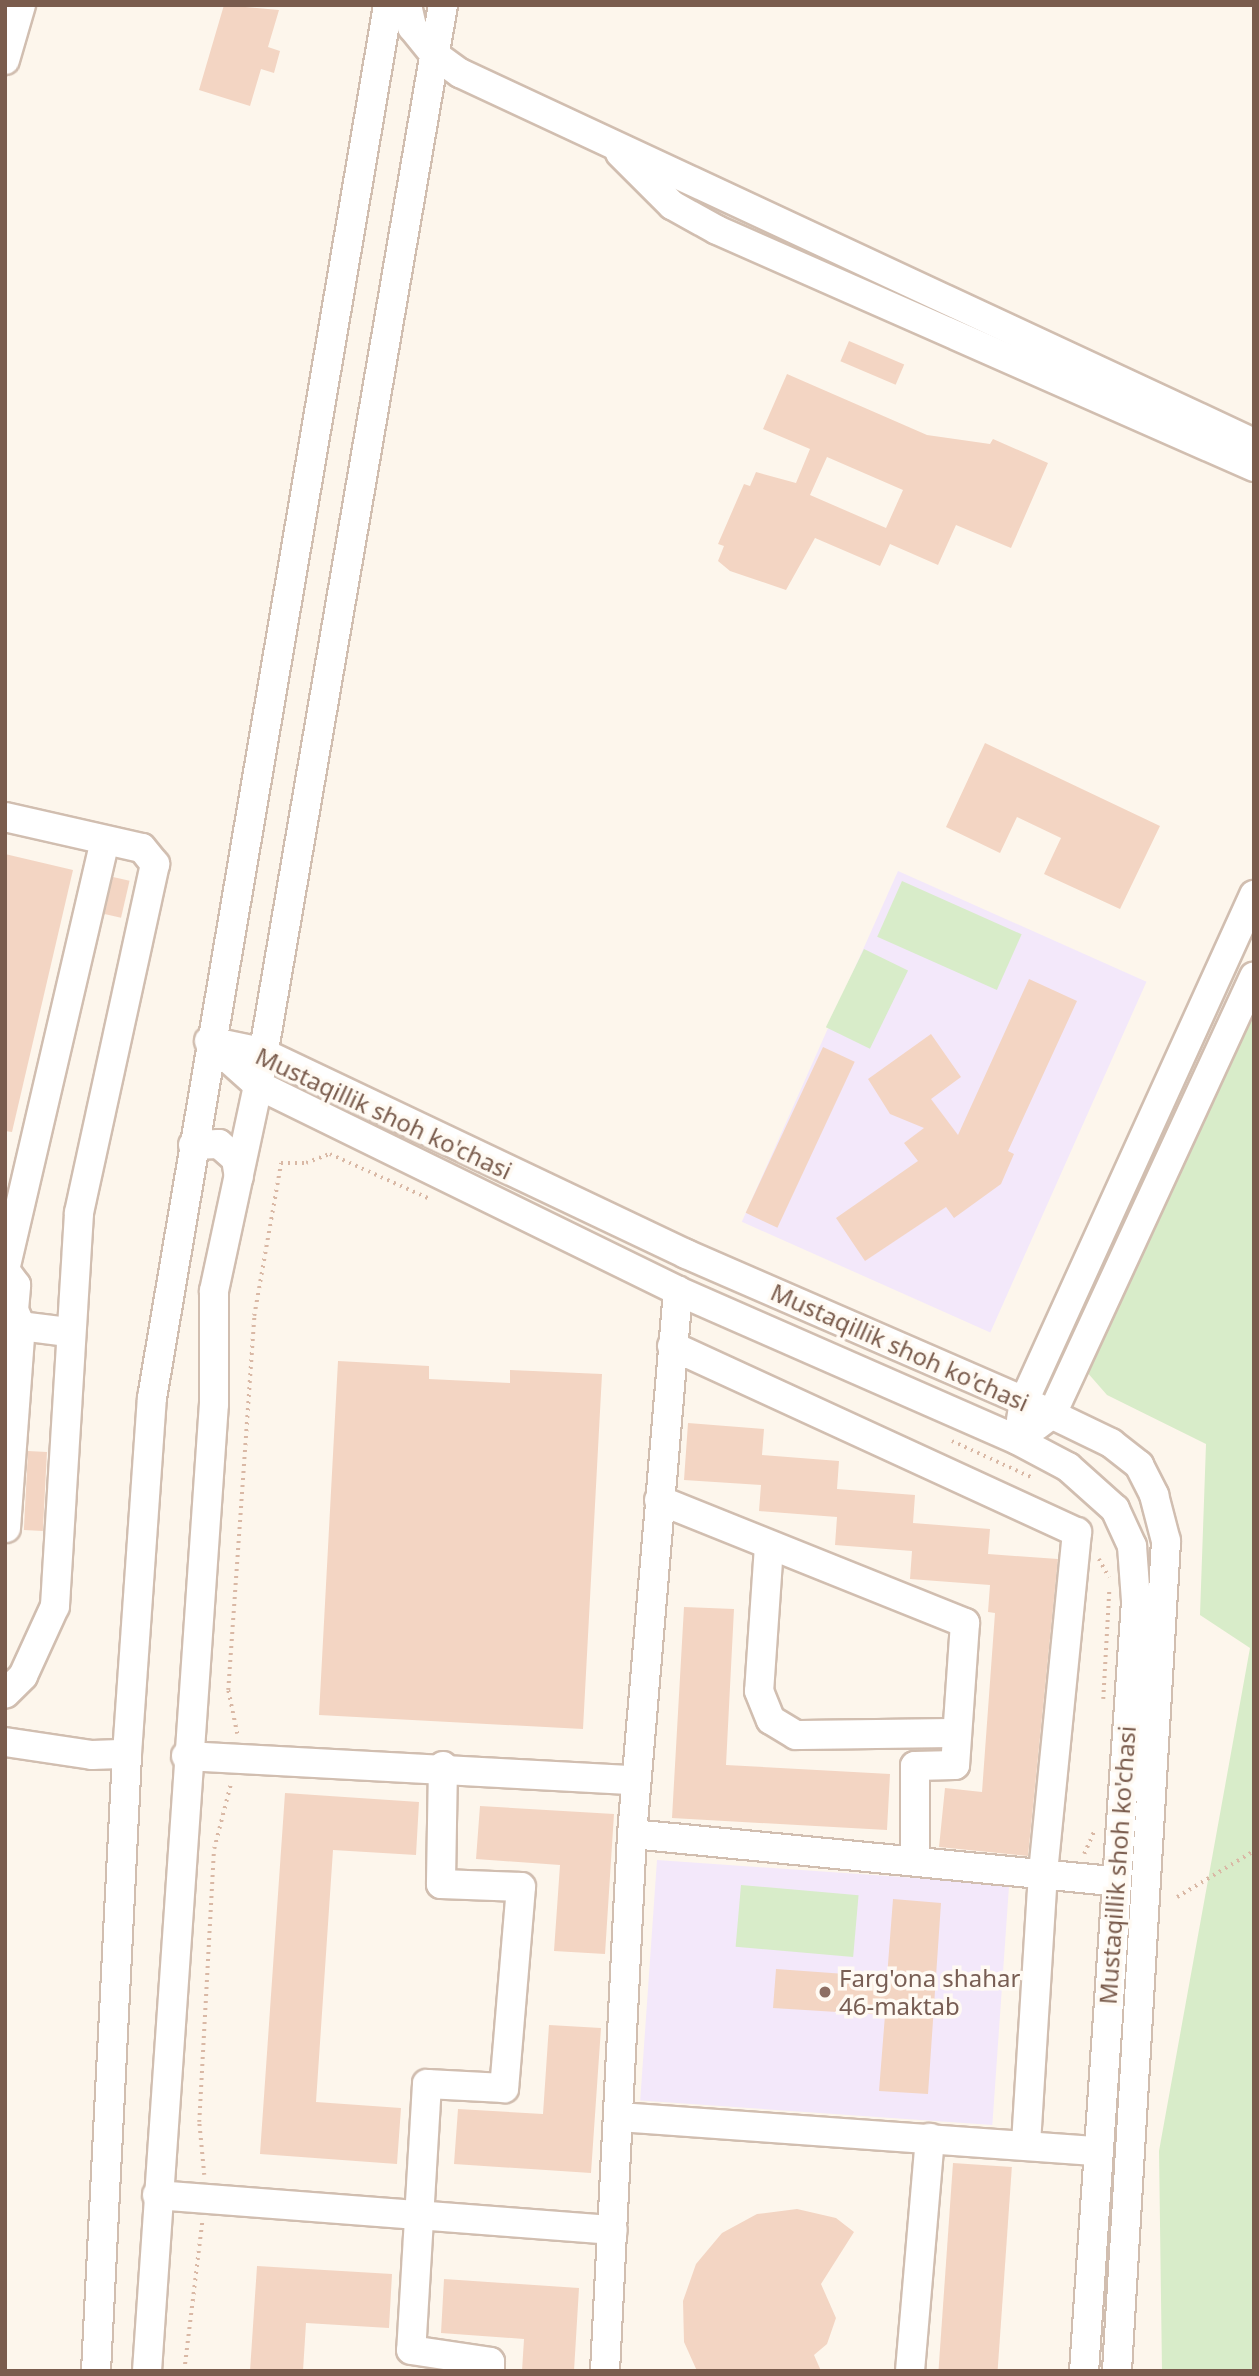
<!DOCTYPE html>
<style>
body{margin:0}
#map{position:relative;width:1259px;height:2376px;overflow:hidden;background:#fdf6ec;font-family:"Noto Sans",sans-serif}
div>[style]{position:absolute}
.education>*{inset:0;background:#f3e8fa;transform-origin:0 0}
.green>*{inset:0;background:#d8ecc9;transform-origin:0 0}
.building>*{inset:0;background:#f3d5c3;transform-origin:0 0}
.path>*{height:3.5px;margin-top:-1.75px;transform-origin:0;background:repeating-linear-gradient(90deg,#d9b8a5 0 2px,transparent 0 7px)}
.roads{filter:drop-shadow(2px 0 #d1beb0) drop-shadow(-2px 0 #d1beb0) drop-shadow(0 2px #d1beb0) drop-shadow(0 -2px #d1beb0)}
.minor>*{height:28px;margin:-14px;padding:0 14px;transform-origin:14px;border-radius:14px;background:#fff}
.dots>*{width:19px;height:19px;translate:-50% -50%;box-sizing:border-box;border:4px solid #fffaf3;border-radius:50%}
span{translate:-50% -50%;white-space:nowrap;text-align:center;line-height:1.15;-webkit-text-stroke:7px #fffaf3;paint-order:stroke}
.street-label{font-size:24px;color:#7a5c4d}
.education-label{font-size:24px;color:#785e54}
.left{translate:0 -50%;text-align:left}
.frame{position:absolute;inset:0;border:7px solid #7a5c4d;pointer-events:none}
</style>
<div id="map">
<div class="education">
<i style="left:898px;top:871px;width:272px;height:384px;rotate:24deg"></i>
<i style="left:657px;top:1860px;width:353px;height:241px;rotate:4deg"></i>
</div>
<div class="green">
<i style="left:902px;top:881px;width:131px;height:61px;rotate:24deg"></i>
<i style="left:864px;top:949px;width:49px;height:87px;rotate:26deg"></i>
<i style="clip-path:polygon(1254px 1008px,1254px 2371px,1162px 2371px,1159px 2151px,1250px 1648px,1200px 1615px,1206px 1444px,1107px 1395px,1086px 1371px)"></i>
<i style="left:741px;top:1885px;width:118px;height:62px;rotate:5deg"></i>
</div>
<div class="building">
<i style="clip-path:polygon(224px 5px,279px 10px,268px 47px,280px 51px,274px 73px,261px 69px,250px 106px,199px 90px)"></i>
<i style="left:849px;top:341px;width:60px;height:22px;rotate:23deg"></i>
<i style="clip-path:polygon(evenodd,787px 374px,927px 435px,990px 444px,993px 439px,1048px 463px,1011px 548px,956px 525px,938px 565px,890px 544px,880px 566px,815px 538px,786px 590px,730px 571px,718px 561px,724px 546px,718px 544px,744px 484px,750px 486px,756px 472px,796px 483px,810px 449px,763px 429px,787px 374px,827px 457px,903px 490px,886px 528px,810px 495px,827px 457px)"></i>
<i style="clip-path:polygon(985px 743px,1160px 826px,1120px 909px,1044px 874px,1061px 838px,1017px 817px,1000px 853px,946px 827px)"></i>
<i style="clip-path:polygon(5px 854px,73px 870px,12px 1132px,5px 1131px)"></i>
<i style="left:113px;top:877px;width:17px;height:38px;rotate:13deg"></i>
<i style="clip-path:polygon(1029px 979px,1077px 1001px,1008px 1151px,1014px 1154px,1001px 1184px,954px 1218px,946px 1207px,865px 1261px,836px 1218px,918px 1161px,904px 1143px,924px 1128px,890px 1114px,868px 1079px,931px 1034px,961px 1077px,931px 1099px,958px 1135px)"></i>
<i style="left:823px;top:1047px;width:35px;height:183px;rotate:25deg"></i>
<i style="clip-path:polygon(338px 1361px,429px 1366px,429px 1379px,510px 1383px,510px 1370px,602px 1374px,583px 1729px,319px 1715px)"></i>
<i style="clip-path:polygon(688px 1423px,764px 1429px,762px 1455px,839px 1461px,837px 1489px,915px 1495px,913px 1523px,990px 1529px,988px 1554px,1058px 1559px,1028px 1856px,939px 1847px,945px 1788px,982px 1792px,995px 1613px,988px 1612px,990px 1585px,910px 1579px,912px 1551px,835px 1545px,837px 1517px,759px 1511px,761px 1485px,684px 1480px)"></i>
<i style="left:28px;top:1451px;width:19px;height:79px;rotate:3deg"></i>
<i style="clip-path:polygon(684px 1607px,734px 1609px,726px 1765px,890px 1774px,887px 1830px,672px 1818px)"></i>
<i style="clip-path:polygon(285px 1793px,419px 1802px,416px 1855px,333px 1850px,316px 2102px,401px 2108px,397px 2164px,260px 2154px)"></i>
<i style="clip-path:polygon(480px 1806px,614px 1814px,605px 1954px,554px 1951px,560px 1865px,476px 1859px)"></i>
<i style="clip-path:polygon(893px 1899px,941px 1903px,928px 2094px,879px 2091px,885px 2015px,773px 2008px,776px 1969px,887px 1977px)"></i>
<i style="clip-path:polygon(549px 2025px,601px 2028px,591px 2173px,454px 2164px,458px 2109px,543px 2114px)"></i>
<i style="left:953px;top:2163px;width:59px;height:209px;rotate:4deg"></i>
<i style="clip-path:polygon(797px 2209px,836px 2218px,854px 2232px,821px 2284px,836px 2318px,827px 2344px,814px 2355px,821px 2371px,697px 2371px,684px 2342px,683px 2301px,696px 2264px,722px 2233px,757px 2214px)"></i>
<i style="clip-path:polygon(257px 2266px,392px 2274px,389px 2328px,306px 2323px,303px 2371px,250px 2371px)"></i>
<i style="clip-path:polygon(444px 2279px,579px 2288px,574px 2371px,522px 2371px,524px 2339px,441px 2333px)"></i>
</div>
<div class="path">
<i style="left:952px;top:1441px;width:87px;rotate:24.5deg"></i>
<i style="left:1099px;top:1559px;width:21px;rotate:61deg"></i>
<i style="left:1103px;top:1699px;width:108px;rotate:-86.8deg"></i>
<i style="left:237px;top:1734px;width:45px;rotate:-101.6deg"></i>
<i style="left:228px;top:1690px;width:375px;rotate:-86deg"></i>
<i style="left:254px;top:1316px;width:155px;rotate:-80deg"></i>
<i style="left:281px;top:1163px;width:25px"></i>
<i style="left:306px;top:1163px;width:26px;rotate:-21deg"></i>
<i style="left:330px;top:1154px;width:110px;rotate:24.2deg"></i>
<i style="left:1084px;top:1854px;width:27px;rotate:-66deg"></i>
<i style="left:1177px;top:1897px;width:90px;rotate:-30.9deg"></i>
<i style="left:204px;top:2175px;width:53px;rotate:-95.4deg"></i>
<i style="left:199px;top:2122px;width:273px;rotate:-86.9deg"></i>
<i style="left:214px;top:1849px;width:68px;rotate:-75.6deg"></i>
<i style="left:184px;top:2371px;width:150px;rotate:-83.1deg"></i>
</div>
<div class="roads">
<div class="minor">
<i style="left:407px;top:5px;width:23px;rotate:77deg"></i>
<i style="left:412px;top:27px;width:36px;rotate:51deg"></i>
<i style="left:435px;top:55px;width:31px;rotate:36deg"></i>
<i style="left:460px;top:73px;width:876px;rotate:24.99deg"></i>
<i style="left:5px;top:60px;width:57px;rotate:-73.8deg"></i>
<i style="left:620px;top:153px;width:74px;rotate:45deg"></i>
<i style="left:672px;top:205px;width:51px;rotate:29.1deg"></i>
<i style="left:717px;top:230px;width:587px;rotate:23.81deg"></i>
<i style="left:5px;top:817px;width:140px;rotate:12.8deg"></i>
<i style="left:142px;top:848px;width:21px;rotate:51deg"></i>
<i style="left:155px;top:864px;width:357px;rotate:102.3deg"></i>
<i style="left:79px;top:1213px;width:394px;rotate:93.5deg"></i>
<i style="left:55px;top:1606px;width:77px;rotate:114.6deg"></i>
<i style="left:23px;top:1676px;width:25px;rotate:135deg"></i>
<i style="left:209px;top:1041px;width:53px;rotate:11.9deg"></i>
<i style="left:261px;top:1052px;width:471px;rotate:25.4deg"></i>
<i style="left:686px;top:1254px;width:369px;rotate:23.5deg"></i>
<i style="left:1024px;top:1401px;width:97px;rotate:25.8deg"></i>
<i style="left:1111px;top:1443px;width:36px;rotate:38deg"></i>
<i style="left:1139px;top:1465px;width:34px;rotate:63deg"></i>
<i style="left:1154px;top:1495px;width:48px;rotate:75.4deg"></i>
<i style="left:1166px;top:1541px;width:831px;rotate:93.38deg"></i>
<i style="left:211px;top:1043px;width:63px;rotate:41.8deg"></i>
<i style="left:258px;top:1085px;width:468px;rotate:26.1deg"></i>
<i style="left:678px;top:1291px;width:370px;rotate:23.7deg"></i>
<i style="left:1017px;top:1440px;width:58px;rotate:27.9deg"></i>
<i style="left:1068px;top:1467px;width:63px;rotate:41.8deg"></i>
<i style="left:1115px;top:1509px;width:41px;rotate:65.3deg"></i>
<i style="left:1132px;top:1546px;width:55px;rotate:85.8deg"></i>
<i style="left:1136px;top:1601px;width:772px;rotate:93.86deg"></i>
<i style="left:193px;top:1145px;width:26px;rotate:-2deg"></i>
<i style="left:219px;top:1144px;width:23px;rotate:41deg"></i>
<i style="left:236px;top:1159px;width:18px;rotate:81deg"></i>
<i style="left:678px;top:1291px;width:545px;rotate:94.84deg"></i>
<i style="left:632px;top:1834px;width:485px;rotate:5.6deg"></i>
<i style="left:68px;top:1332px;width:47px;rotate:-172.7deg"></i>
<i style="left:21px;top:1326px;width:17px;rotate:-114deg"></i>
<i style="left:14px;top:1310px;width:25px;rotate:-85deg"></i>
<i style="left:16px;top:1285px;width:19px;rotate:-126deg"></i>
<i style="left:5px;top:1270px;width:441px;rotate:-76.9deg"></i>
<i style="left:672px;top:1346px;width:446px;rotate:24.7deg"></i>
<i style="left:1077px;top:1532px;width:343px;rotate:95.7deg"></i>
<i style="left:1043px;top:1873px;width:271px;rotate:93.6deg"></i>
<i style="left:1021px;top:1420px;width:19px;rotate:-81deg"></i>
<i style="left:1024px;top:1401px;width:556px;rotate:-65.56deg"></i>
<i style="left:1036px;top:1426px;width:20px;rotate:-37deg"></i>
<i style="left:1052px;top:1414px;width:482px;rotate:-65.2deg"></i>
<i style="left:659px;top:1500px;width:330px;rotate:21.9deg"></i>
<i style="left:965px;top:1623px;width:142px;rotate:94deg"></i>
<i style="left:955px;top:1765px;width:40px;rotate:178.6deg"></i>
<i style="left:915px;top:1766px;width:94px;rotate:90deg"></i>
<i style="left:6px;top:1528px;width:203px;rotate:-85.8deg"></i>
<i style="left:769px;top:1546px;width:145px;rotate:93.9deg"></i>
<i style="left:759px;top:1691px;width:31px;rotate:68deg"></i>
<i style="left:771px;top:1720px;width:29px;rotate:31deg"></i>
<i style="left:796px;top:1735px;width:161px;rotate:-0.7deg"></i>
<i style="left:5px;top:1742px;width:88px;rotate:8.5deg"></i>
<i style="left:92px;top:1755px;width:35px;rotate:-2deg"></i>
<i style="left:186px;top:1756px;width:448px;rotate:3.1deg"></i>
<i style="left:443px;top:1766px;width:118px;rotate:91deg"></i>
<i style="left:441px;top:1884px;width:80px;rotate:2.1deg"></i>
<i style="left:521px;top:1887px;width:202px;rotate:94.8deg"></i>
<i style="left:504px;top:2088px;width:77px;rotate:-177deg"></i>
<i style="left:427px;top:2084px;width:266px;rotate:93.4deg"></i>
<i style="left:411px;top:2350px;width:80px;rotate:8.6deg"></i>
<i style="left:490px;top:2362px;width:9px;rotate:90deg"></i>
<i style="left:619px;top:2117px;width:480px;rotate:4.1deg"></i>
<i style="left:157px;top:2195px;width:457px;rotate:4.4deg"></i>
<i style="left:96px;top:2371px;width:618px;rotate:-87.12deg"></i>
<i style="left:127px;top:1754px;width:357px;rotate:-86deg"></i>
<i style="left:152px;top:1398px;width:1413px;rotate:-80.38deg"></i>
<i style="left:147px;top:2371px;width:969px;rotate:-86.04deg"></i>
<i style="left:214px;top:1404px;width:113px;rotate:-90deg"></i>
<i style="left:214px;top:1291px;width:211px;rotate:-77.9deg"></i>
<i style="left:258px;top:1085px;width:1096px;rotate:-80.28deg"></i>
<i style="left:605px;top:2371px;width:538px;rotate:-87.12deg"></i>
<i style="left:910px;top:2371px;width:234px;rotate:-85.1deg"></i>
</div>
</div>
<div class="dots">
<i style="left:825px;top:1992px;background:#8d6e63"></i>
</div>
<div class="street-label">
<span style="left:384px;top:1113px;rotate:25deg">Mustaqillik shoh ko'chasi</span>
<span style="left:900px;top:1347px;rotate:24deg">Mustaqillik shoh ko'chasi</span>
<span style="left:1117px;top:1865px;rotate:-86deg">Mustaqillik shoh ko'chasi</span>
</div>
<div class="education-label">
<span class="left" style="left:839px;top:1992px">Farg'ona shahar<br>46-maktab</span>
</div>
<div class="frame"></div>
</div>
